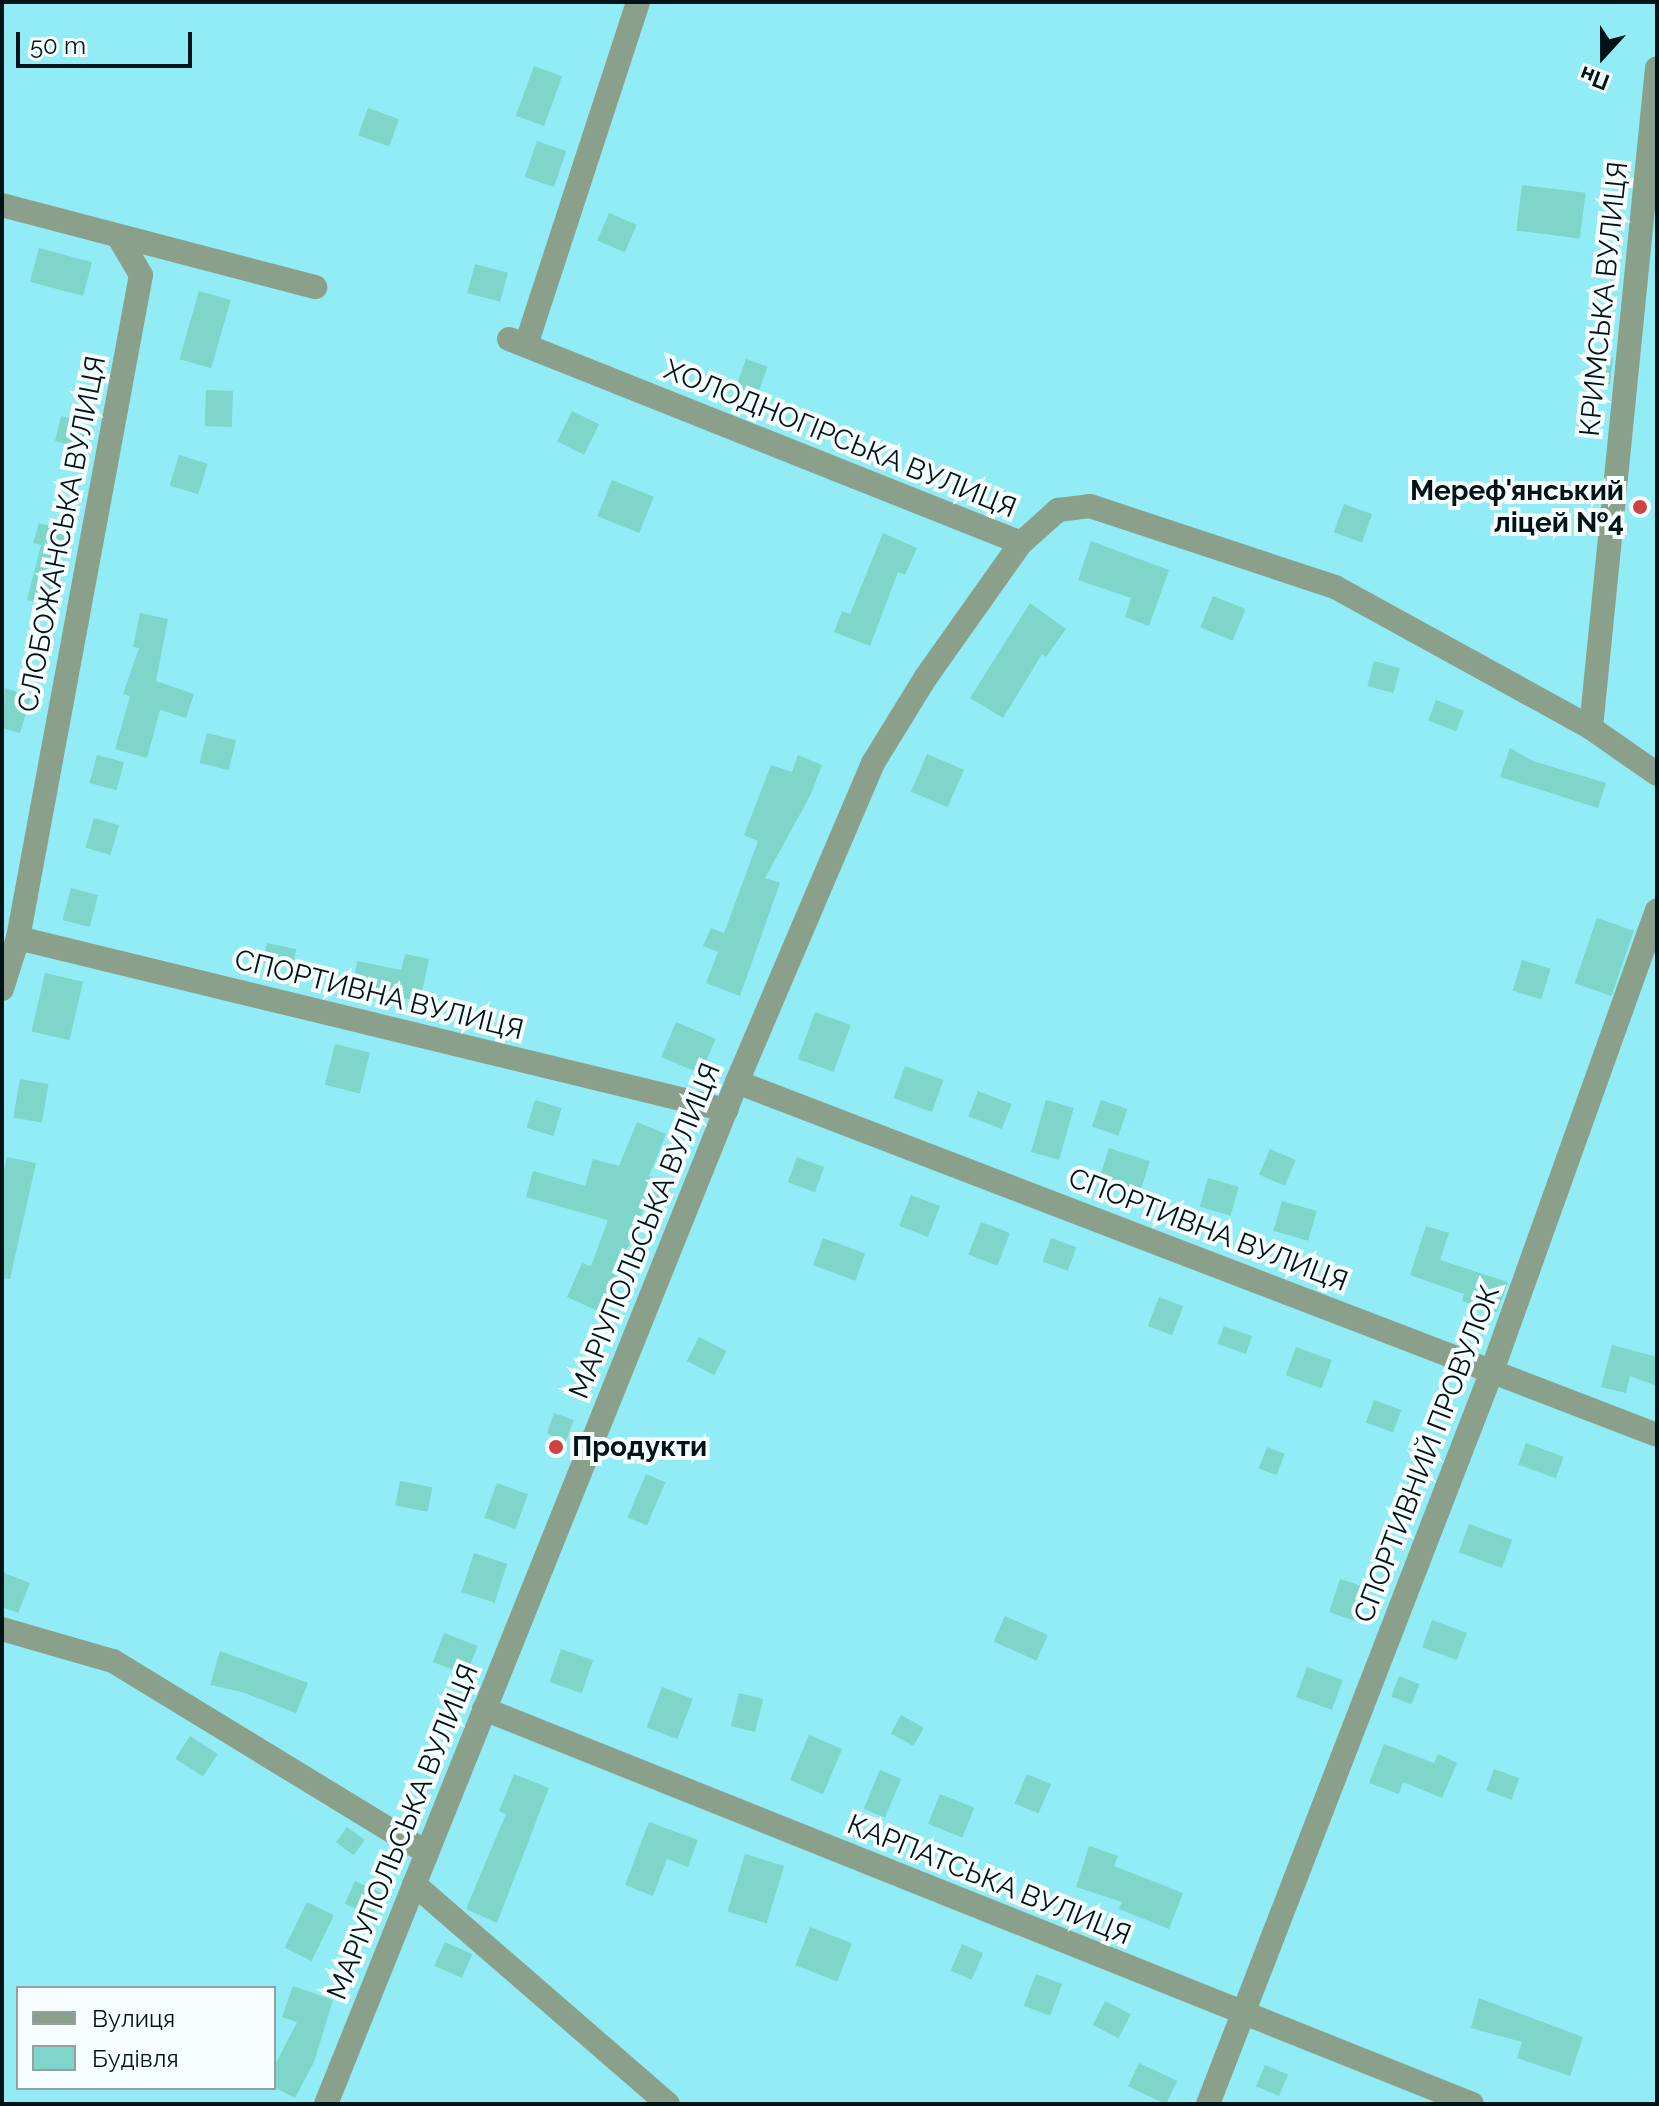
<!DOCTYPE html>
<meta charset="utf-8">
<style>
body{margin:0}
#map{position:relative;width:1659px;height:2106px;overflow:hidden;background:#91ecf6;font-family:Raleway,sans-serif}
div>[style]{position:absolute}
.building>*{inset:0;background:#7dd6c9;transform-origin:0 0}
.minor>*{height:24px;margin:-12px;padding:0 12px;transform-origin:12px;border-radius:12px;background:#8ba08a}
.dots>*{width:22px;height:22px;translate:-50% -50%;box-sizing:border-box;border:4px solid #f6feff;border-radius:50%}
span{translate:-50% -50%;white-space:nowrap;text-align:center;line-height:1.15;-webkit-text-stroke:8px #f6feff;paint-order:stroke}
.street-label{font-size:28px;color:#001417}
.poi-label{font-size:28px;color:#001417;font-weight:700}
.right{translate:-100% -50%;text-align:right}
.left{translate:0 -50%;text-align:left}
.frame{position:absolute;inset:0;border:4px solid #001417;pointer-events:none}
.legend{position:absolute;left:16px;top:1986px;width:260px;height:104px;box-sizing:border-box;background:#f6feff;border:2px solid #94a0a2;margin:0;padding:10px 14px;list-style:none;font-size:24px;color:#001417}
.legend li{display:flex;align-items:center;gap:16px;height:40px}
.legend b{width:40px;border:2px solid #94a0a2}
.north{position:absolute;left:1563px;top:16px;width:80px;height:80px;-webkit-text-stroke:6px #f6feff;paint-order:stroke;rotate:201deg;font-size:22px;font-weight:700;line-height:32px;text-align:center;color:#001417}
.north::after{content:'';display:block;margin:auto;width:28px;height:36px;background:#001417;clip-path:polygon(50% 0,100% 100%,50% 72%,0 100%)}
.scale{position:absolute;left:16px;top:32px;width:176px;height:36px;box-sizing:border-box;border:4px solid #001417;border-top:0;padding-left:10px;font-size:24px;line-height:28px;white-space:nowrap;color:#001417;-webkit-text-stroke:6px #f6feff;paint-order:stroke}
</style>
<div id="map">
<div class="building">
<i style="left:534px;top:66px;width:30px;height:53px;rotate:20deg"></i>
<i style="left:368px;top:108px;width:33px;height:29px;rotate:20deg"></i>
<i style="left:537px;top:141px;width:31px;height:38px;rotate:19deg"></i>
<i style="left:1522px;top:185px;width:64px;height:46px;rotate:7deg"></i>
<i style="left:609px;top:213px;width:30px;height:30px;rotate:23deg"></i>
<i style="left:39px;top:248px;width:55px;height:35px;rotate:15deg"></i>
<i style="left:475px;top:264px;width:34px;height:30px;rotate:15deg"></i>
<i style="left:199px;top:291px;width:33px;height:71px;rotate:16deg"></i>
<i style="clip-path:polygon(1602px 357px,1613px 357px,1610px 384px,1600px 384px)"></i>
<i style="left:746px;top:359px;width:23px;height:30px;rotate:20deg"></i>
<i style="left:206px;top:390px;width:27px;height:36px;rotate:2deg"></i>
<i style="left:572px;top:411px;width:30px;height:34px;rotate:26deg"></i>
<i style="clip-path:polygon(61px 416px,80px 421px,79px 427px,86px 429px,81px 448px,55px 441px)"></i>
<i style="left:179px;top:455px;width:30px;height:32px;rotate:17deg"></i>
<i style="left:612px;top:480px;width:45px;height:39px;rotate:22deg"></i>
<i style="left:1344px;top:504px;width:30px;height:30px;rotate:20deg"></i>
<i style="clip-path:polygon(39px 523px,66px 530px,54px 573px,59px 574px,51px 606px,27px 600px,41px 545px,33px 543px)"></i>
<i style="clip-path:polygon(883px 533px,917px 548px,905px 575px,898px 572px,870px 646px,834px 632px,842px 611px,850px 614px)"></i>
<i style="clip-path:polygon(1091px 541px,1169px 570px,1149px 626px,1125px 617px,1131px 598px,1078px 580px)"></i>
<i style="left:1213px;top:596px;width:35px;height:34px;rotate:22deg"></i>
<i style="clip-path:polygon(1030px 603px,1066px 629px,1046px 657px,1042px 654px,1003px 718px,970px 698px)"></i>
<i style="clip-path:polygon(140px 613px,168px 619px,156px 681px,194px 694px,186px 718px,160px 710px,147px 758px,115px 749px,130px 696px,123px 694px,139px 648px,133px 647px)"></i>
<i style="left:1374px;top:661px;width:27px;height:26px;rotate:15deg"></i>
<i style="clip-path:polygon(5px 688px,31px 697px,20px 733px,2px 728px)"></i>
<i style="left:1436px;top:700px;width:30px;height:22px;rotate:21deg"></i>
<i style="left:207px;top:733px;width:30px;height:31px;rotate:14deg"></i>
<i style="clip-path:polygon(1510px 748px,1533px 761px,1606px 783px,1598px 808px,1500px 777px)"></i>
<i style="left:927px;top:754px;width:40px;height:41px;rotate:23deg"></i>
<i style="left:97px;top:755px;width:28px;height:29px;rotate:15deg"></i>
<i style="clip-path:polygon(798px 755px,822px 765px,810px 796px,765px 878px,780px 883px,740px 996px,706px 983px,718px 952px,703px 946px,711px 928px,724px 933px,758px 841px,744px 835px,771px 765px,792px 772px)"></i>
<i style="left:94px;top:818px;width:26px;height:31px;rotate:16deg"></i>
<i style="left:71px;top:888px;width:28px;height:33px;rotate:15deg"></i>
<i style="left:1597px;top:918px;width:39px;height:69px;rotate:19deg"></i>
<i style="left:267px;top:943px;width:30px;height:19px;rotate:12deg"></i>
<i style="clip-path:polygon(405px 954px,429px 959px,420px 1002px,353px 986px,357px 961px,401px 970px)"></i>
<i style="left:1522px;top:960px;width:30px;height:32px;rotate:17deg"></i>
<i style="left:45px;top:973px;width:39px;height:60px;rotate:13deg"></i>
<i style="left:815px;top:1012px;width:38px;height:50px;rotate:20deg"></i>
<i style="left:676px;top:1022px;width:43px;height:38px;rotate:23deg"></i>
<i style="left:335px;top:1044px;width:36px;height:42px;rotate:14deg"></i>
<i style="left:905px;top:1066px;width:41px;height:34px;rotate:20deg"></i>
<i style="left:20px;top:1079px;width:29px;height:39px;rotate:10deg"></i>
<i style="left:978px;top:1091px;width:36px;height:27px;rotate:21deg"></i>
<i style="left:535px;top:1100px;width:28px;height:29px;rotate:17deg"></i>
<i style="left:1046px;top:1100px;width:29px;height:54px;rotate:16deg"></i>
<i style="left:1101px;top:1100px;width:28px;height:28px;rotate:19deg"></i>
<i style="clip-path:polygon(637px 1122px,666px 1134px,649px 1176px,670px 1183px,664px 1200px,649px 1195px,602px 1313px,567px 1297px,582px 1263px,591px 1266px,608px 1220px,526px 1197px,533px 1171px,585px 1186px,593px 1159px,619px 1166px)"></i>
<i style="left:1109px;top:1148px;width:43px;height:33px;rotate:18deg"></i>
<i style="left:1270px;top:1149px;width:28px;height:28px;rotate:23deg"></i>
<i style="clip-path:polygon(7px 1157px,36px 1163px,10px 1279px,2px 1278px,2px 1178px)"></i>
<i style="left:797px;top:1157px;width:29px;height:27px;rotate:20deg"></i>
<i style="left:1208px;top:1178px;width:32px;height:30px;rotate:16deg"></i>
<i style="left:911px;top:1195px;width:31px;height:33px;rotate:21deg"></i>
<i style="left:1282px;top:1201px;width:36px;height:31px;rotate:16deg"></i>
<i style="left:981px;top:1222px;width:31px;height:35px;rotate:21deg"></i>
<i style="clip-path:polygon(1426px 1226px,1449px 1233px,1440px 1260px,1508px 1282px,1497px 1312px,1462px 1301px,1464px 1294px,1410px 1275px)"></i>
<i style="left:823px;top:1238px;width:45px;height:29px;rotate:20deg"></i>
<i style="left:1051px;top:1238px;width:27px;height:25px;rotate:20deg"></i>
<i style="left:1159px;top:1297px;width:26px;height:31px;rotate:21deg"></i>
<i style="left:1224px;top:1326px;width:30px;height:19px;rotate:20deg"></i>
<i style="left:699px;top:1337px;width:31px;height:27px;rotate:27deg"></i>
<i style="clip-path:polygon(1612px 1345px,1657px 1357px,1657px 1386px,1630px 1376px,1626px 1393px,1601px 1387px)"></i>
<i style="left:1296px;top:1347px;width:38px;height:30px;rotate:20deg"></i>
<i style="left:1374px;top:1400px;width:29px;height:24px;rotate:20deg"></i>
<i style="clip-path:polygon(554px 1413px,574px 1420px,565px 1443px,547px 1433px)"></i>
<i style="left:1526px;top:1443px;width:40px;height:23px;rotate:20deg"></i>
<i style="left:1267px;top:1447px;width:19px;height:23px;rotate:21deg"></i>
<i style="left:646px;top:1474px;width:21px;height:47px;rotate:23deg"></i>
<i style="left:400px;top:1481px;width:33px;height:25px;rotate:11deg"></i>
<i style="left:497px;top:1483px;width:33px;height:37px;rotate:20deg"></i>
<i style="left:1469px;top:1524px;width:46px;height:30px;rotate:20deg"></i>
<i style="left:474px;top:1553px;width:35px;height:41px;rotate:18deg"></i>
<i style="clip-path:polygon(2px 1572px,30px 1583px,18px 1613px,2px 1607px)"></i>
<i style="left:1340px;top:1579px;width:29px;height:35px;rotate:18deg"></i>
<i style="left:1005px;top:1616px;width:47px;height:28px;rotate:24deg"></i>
<i style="left:1432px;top:1620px;width:37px;height:29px;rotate:20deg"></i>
<i style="left:444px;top:1633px;width:36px;height:31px;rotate:21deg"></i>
<i style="left:561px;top:1649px;width:34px;height:35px;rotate:19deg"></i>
<i style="clip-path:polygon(220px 1651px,308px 1683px,296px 1713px,242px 1692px,210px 1685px)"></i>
<i style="left:1307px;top:1667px;width:38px;height:32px;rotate:20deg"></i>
<i style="left:1399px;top:1676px;width:22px;height:22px;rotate:21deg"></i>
<i style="left:662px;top:1687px;width:33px;height:43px;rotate:21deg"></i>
<i style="left:739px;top:1693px;width:25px;height:34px;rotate:14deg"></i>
<i style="left:901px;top:1715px;width:26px;height:21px;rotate:29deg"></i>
<i style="left:809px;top:1735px;width:36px;height:49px;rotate:23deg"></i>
<i style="left:190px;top:1736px;width:33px;height:27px;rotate:33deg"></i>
<i style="clip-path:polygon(1384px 1744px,1434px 1763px,1438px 1754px,1457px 1763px,1442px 1798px,1403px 1782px,1399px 1794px,1369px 1783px)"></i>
<i style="left:1494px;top:1769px;width:27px;height:23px;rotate:20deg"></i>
<i style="left:880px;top:1770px;width:23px;height:42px;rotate:23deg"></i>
<i style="clip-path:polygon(514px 1774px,549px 1788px,497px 1923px,466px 1909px,506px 1814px,499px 1811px)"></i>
<i style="left:1027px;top:1774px;width:26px;height:32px;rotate:23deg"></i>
<i style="left:940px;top:1794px;width:37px;height:32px;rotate:22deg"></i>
<i style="clip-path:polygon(649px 1822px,698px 1840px,688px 1867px,667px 1859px,653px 1896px,625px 1885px)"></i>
<i style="left:347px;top:1827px;width:22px;height:19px;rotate:36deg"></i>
<i style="clip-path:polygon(1089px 1846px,1118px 1856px,1114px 1866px,1183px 1893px,1169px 1929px,1119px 1909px,1122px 1902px,1076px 1887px)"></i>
<i style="left:745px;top:1854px;width:41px;height:60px;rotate:17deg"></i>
<i style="left:355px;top:1881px;width:30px;height:25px;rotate:24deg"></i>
<i style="left:307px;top:1902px;width:30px;height:51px;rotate:26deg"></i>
<i style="left:810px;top:1927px;width:45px;height:41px;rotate:21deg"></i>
<i style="left:445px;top:1942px;width:30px;height:26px;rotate:24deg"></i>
<i style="left:962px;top:1944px;width:23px;height:29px;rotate:23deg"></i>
<i style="left:1036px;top:1974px;width:28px;height:34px;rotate:21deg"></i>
<i style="clip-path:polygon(293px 1986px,333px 2000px,314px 2062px,295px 2098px,274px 2087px,274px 2067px,297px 2022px,282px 2017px)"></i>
<i style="clip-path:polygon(1479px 1998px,1583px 2037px,1570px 2076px,1517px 2058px,1522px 2042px,1471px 2028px)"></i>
<i style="left:1105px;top:2001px;width:29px;height:27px;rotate:27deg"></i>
<i style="left:1139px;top:2063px;width:42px;height:26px;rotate:25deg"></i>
<i style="left:1265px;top:2065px;width:25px;height:23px;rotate:23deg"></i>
</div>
<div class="minor">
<i style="left:2px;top:205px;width:324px;rotate:14.7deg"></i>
<i style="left:509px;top:339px;width:551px;rotate:21.72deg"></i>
<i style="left:1021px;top:543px;width:50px;rotate:-41.7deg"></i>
<i style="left:1058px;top:510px;width:32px;rotate:-7deg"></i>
<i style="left:1090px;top:506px;width:258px;rotate:18.3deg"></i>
<i style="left:1335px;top:587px;width:292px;rotate:28.8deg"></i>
<i style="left:1591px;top:728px;width:80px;rotate:34.9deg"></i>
<i style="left:526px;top:345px;width:361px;rotate:-71.9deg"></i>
<i style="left:1591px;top:728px;width:663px;rotate:-84.29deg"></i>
<i style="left:18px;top:938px;width:729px;rotate:13.65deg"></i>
<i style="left:2px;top:989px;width:53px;rotate:-72.6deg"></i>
<i style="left:18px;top:938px;width:674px;rotate:-79.49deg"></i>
<i style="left:141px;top:275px;width:45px;rotate:-120.5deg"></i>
<i style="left:737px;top:1082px;width:985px;rotate:20.99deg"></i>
<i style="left:2px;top:1629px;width:116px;rotate:16.1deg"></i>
<i style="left:113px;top:1661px;width:368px;rotate:31.4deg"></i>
<i style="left:484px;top:1709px;width:1064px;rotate:21.79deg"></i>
<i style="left:414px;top:1884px;width:336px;rotate:40.9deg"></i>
<i style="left:326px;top:2104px;width:1102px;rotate:-68.09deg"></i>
<i style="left:737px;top:1082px;width:347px;rotate:-66.9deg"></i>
<i style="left:873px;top:763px;width:101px;rotate:-58.4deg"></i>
<i style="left:926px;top:677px;width:164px;rotate:-54.7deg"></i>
<i style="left:1208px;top:2104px;width:786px;rotate:-68.82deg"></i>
<i style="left:1492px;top:1371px;width:489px;rotate:-70.3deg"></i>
</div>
<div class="dots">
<i style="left:1640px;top:507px;background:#d04142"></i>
<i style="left:556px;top:1447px;background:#d04142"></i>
</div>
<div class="street-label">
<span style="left:1604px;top:299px;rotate:-84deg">КРИМСЬКА ВУЛИЦЯ</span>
<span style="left:840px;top:439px;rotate:22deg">ХОЛОДНОГІРСЬКА ВУЛИЦЯ</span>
<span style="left:62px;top:534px;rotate:-79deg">СЛОБОЖАНСЬКА ВУЛИЦЯ</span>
<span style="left:379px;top:995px;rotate:14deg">СПОРТИВНА ВУЛИЦЯ</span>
<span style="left:1208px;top:1230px;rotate:21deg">СПОРТИВНА ВУЛИЦЯ</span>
<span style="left:645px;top:1231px;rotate:-68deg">МАРІУПОЛЬСЬКА ВУЛИЦЯ</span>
<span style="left:1427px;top:1454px;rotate:-69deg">СПОРТИВНИЙ ПРОВУЛОК</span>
<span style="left:403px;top:1832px;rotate:-68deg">МАРІУПОЛЬСЬКА ВУЛИЦЯ</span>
<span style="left:989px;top:1880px;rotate:22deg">КАРПАТСЬКА ВУЛИЦЯ</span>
</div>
<div class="poi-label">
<span class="right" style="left:1624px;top:507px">Мереф'янський<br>ліцей №4</span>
<span class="left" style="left:572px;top:1447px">Продукти</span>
</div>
<div class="frame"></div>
<ul class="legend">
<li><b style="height:10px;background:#8ba08a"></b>Вулиця</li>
<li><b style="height:22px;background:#7dd6c9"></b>Будівля</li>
</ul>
<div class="north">Пн</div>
<div class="scale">50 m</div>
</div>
